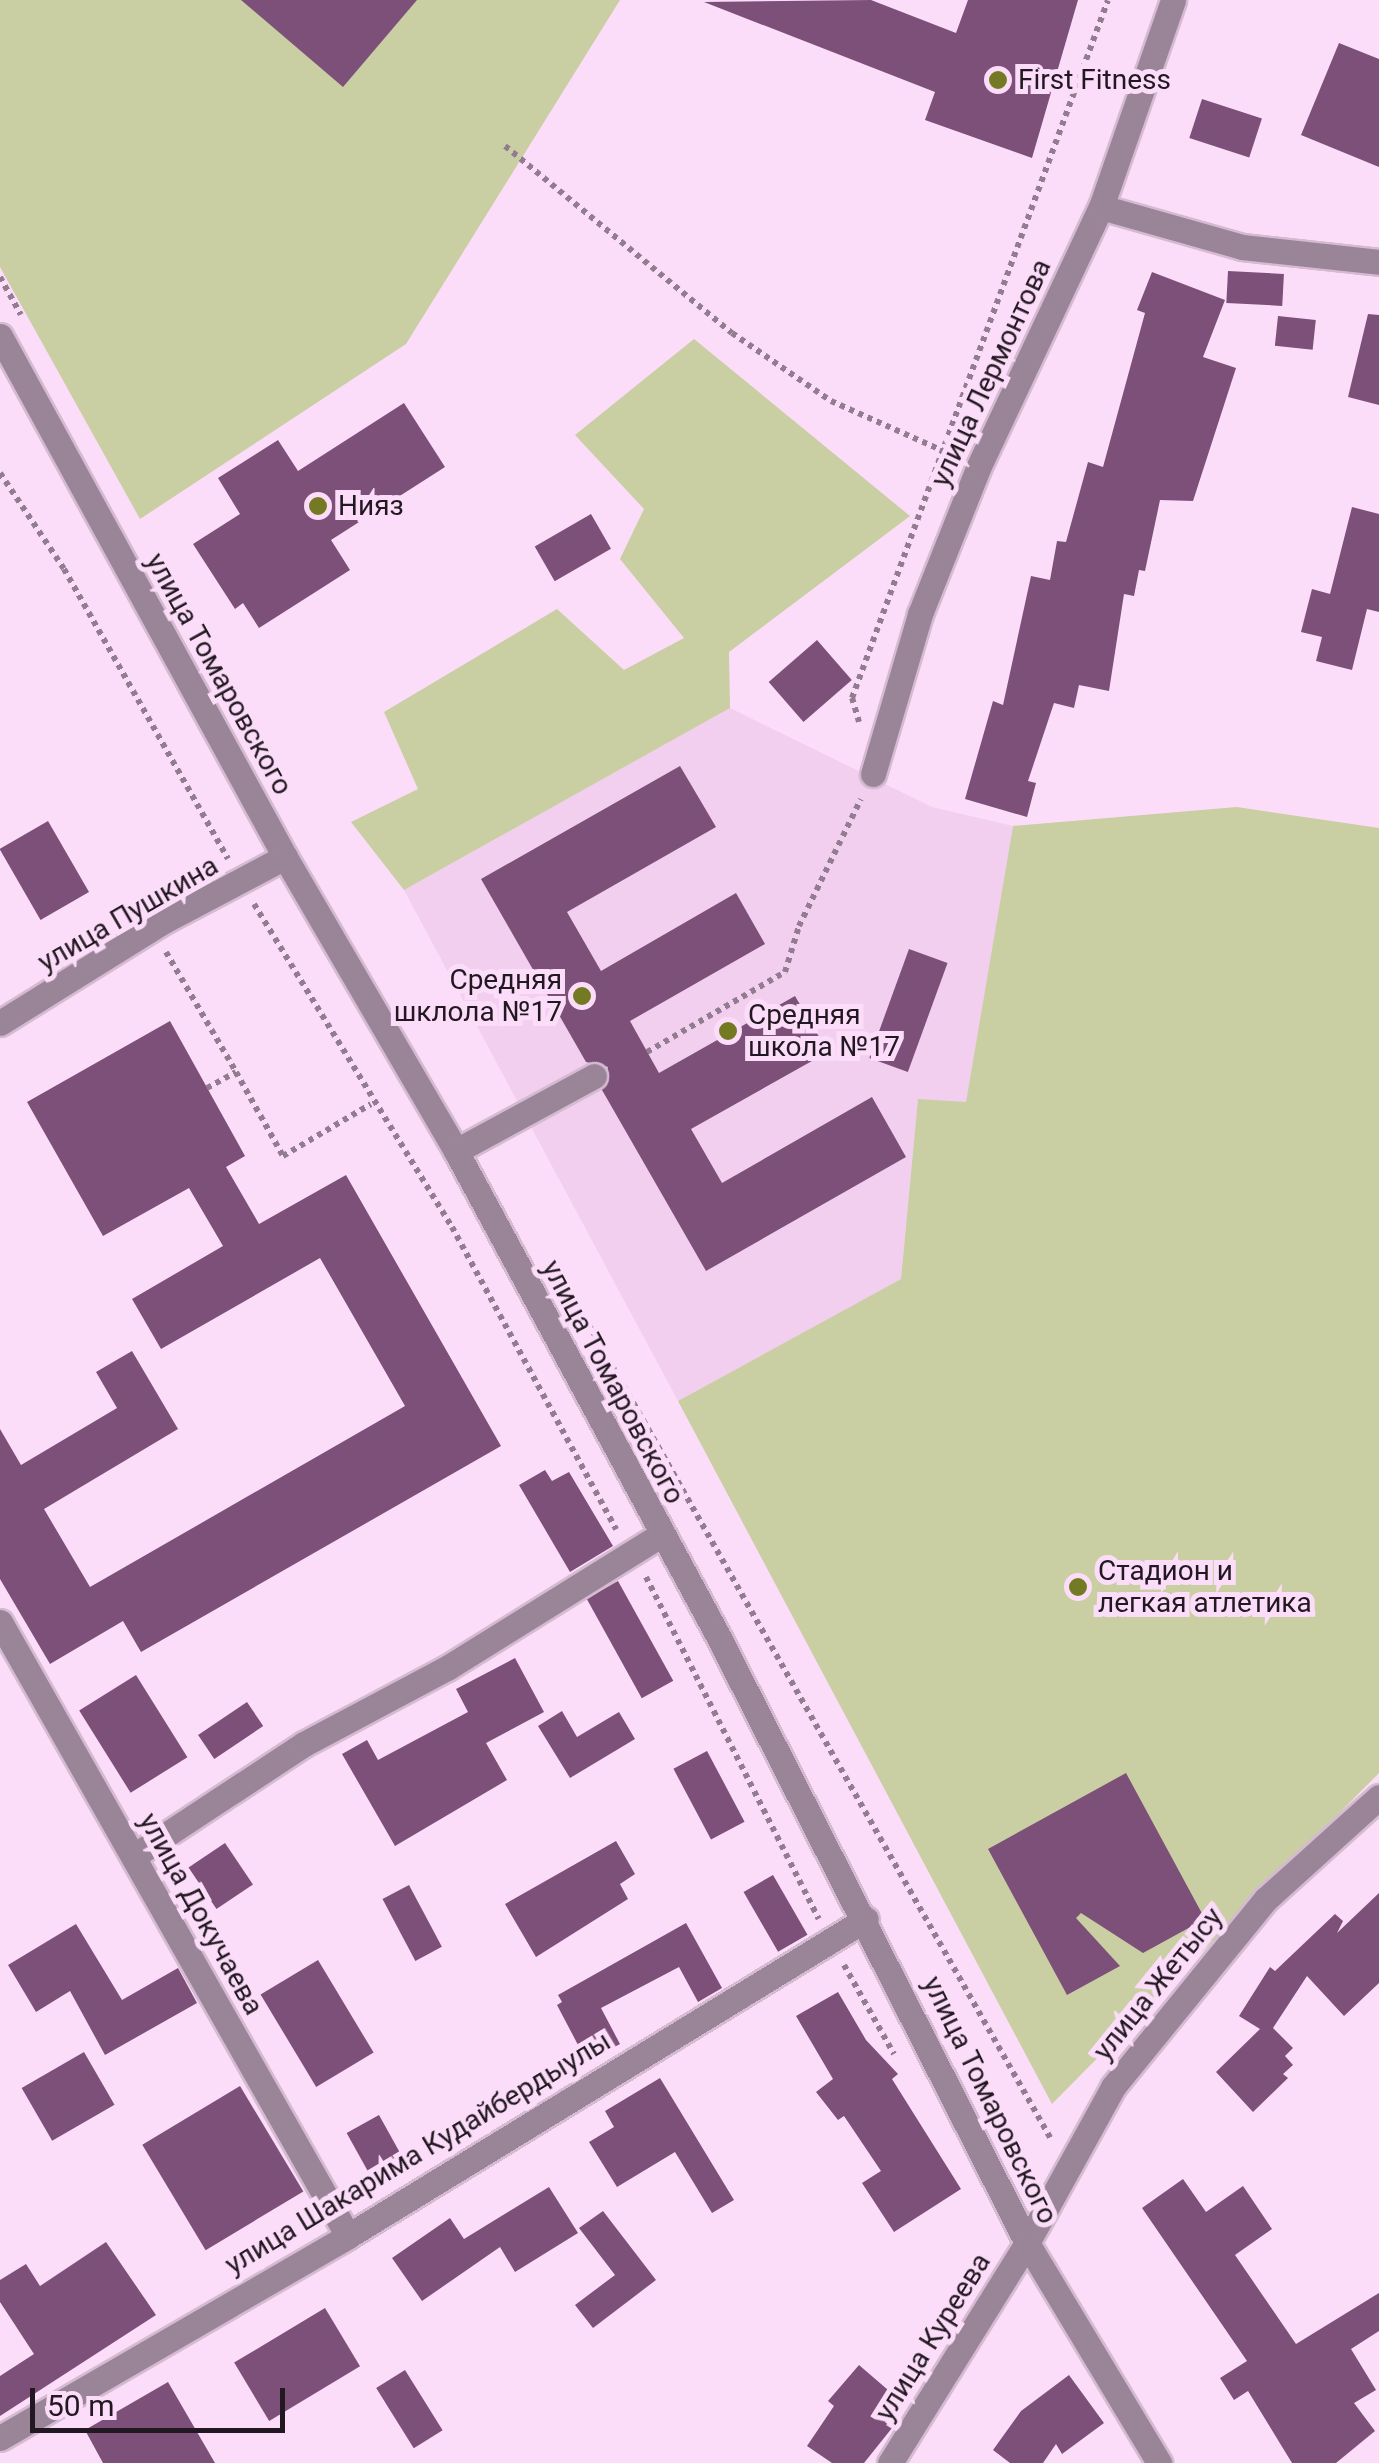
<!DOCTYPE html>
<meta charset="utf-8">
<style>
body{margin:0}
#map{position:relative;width:1379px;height:2463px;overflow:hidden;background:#fcddf9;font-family:Roboto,sans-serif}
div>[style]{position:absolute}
.built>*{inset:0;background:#f2ceef}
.green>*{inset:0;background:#c9cea3}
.building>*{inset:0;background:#7d507a;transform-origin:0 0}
.path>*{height:6px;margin-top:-3px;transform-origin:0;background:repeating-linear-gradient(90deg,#927d90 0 5px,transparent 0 10px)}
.roads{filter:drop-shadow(2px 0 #d5bad2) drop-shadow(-2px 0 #d5bad2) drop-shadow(0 2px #d5bad2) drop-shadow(0 -2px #d5bad2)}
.pedestrian>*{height:25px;margin:-12.5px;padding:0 12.5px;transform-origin:12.5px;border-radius:12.5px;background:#9a8598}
.minor>*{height:25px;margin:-12.5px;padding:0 12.5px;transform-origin:12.5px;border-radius:12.5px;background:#9a8598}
.tertiary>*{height:25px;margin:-12.5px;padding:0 12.5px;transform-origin:12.5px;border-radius:12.5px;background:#9a8598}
.dots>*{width:28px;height:28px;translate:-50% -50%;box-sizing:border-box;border:5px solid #fcddf9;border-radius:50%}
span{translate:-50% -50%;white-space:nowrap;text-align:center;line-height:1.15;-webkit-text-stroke:10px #fcddf9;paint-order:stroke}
.poi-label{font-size:28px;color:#221821}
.left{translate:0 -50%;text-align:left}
.right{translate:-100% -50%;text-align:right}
.street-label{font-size:28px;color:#221821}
.scale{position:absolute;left:30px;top:2388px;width:255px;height:45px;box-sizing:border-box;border:5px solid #221821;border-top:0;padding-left:12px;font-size:30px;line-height:35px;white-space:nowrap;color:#221821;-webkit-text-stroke:8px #fcddf9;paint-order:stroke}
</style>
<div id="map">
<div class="built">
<i style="clip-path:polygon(730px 708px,932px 807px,1013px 826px,966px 1103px,918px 1099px,901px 1279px,678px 1401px,404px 890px)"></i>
</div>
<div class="green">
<i style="clip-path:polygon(0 0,620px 0,406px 344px,140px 519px,0 267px)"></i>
<i style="clip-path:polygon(694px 339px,910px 516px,729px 652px,730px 708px,404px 890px,351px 822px,418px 789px,384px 712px,557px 609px,624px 670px,684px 638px,620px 559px,644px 509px,575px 435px)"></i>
<i style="clip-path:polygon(1237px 807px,1379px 828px,1379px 1773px,1052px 2104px,678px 1401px,901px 1279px,918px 1099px,966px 1102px,1013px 826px)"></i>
</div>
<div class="building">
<i style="clip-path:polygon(241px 0,417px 0,343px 87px)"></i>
<i style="clip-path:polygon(871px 0,956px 33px,968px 0,1078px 0,1032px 158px,925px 120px,935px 92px,704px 2px)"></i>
<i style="clip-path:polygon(1339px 43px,1379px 59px,1379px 167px,1301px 135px)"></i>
<i style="left:1202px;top:99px;width:63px;height:41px;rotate:18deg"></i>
<i style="left:1228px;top:271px;width:56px;height:32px;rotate:3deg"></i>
<i style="clip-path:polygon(1152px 272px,1225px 300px,1203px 357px,1236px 368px,1193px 501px,1160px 500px,1145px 571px,1139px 570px,1134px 596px,1124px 594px,1109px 691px,1079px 685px,1074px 708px,1054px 703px,1028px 781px,1036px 783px,1027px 817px,965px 799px,993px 701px,1003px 705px,1031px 576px,1050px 580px,1057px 541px,1066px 542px,1088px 462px,1103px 467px,1145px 313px,1137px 310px)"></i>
<i style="clip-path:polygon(1368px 314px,1379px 315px,1379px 405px,1348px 397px)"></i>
<i style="left:1278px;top:316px;width:38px;height:30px;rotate:6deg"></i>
<i style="clip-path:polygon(404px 403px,445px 467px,331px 540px,350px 570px,259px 628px,243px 603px,235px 609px,193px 544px,240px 514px,218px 478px,278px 440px,298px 471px)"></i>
<i style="clip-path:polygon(1352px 507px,1379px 514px,1379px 612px,1367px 609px,1352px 670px,1316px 661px,1322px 637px,1301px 632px,1312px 589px,1330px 594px)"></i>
<i style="left:591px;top:514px;width:40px;height:65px;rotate:60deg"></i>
<i style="left:817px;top:640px;width:53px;height:64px;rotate:49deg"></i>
<i style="clip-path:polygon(680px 766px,716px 827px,567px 912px,601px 971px,736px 893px,765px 944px,630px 1021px,659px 1073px,795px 996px,828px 1052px,691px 1129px,722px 1183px,872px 1097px,906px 1157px,706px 1271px,602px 1090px,608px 1067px,586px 1062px,481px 879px)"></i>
<i style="left:48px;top:821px;width:82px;height:56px;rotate:60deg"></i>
<i style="left:909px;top:949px;width:41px;height:116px;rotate:20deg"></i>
<i style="clip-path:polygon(170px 1021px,245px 1156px,226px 1167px,259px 1224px,346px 1175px,501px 1446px,141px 1652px,123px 1621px,50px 1664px,0 1579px,0 1429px,21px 1465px,117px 1408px,96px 1372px,132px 1351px,178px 1429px,44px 1509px,90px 1587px,405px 1406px,320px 1258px,161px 1349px,132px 1299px,223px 1246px,189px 1188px,103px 1236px,27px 1102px)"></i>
<i style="clip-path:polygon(545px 1470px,552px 1481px,569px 1472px,613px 1546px,570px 1572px,519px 1485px)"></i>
<i style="left:618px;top:1581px;width:114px;height:36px;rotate:61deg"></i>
<i style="clip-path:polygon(515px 1658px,544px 1712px,486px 1743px,507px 1780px,395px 1846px,342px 1754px,367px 1740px,378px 1760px,468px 1712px,456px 1689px)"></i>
<i style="left:136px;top:1675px;width:97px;height:67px;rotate:58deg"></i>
<i style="left:247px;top:1702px;width:29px;height:59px;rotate:56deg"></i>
<i style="clip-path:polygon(562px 1711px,577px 1737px,619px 1712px,635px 1739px,570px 1778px,538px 1726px)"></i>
<i style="left:707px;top:1751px;width:80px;height:38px;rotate:62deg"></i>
<i style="clip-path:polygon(1126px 1773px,1205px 1919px,1143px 1953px,1081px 1913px,1076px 1918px,1120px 1966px,1067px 1995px,988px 1849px)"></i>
<i style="clip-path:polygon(616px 1841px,635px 1874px,620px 1884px,628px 1899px,536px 1957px,505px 1904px)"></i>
<i style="left:225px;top:1843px;width:50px;height:44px;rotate:56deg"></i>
<i style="left:773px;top:1875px;width:69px;height:34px;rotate:60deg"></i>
<i style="left:409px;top:1885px;width:70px;height:30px;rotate:62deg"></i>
<i style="clip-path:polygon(1379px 1893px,1379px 1983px,1344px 2016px,1307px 1976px,1273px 2028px,1293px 2048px,1285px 2056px,1293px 2065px,1283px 2074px,1288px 2078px,1253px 2112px,1216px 2072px,1260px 2029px,1239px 2016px,1270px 1967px,1275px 1971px,1335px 1914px,1343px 1921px,1337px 1933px)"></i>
<i style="clip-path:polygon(686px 1923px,722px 1988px,698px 2002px,679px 1967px,601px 2008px,620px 2044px,587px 2062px,557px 2005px,562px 2002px,558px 1995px)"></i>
<i style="clip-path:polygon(76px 1924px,122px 2000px,178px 1968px,197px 2003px,105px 2055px,70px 1991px,36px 2012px,8px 1965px)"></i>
<i style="left:318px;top:1960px;width:108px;height:67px;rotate:59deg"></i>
<i style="clip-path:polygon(838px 1992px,866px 2040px,898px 2074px,892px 2079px,961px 2189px,894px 2232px,862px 2183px,881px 2171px,844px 2116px,838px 2120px,816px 2092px,833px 2079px,796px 2016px)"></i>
<i style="left:84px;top:2052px;width:61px;height:72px;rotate:60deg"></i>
<i style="clip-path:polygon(660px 2078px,734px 2200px,712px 2213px,675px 2152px,617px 2187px,589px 2142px,614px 2127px,605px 2111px)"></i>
<i style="left:240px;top:2086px;width:123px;height:114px;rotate:59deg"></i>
<i style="left:379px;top:2115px;width:53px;height:37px;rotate:61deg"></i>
<i style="clip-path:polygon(1183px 2179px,1206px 2212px,1243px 2186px,1272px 2229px,1235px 2255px,1296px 2344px,1379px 2293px,1379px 2331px,1351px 2349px,1376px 2390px,1354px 2403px,1375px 2431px,1336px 2463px,1292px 2463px,1248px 2391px,1234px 2400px,1220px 2378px,1247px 2361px,1142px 2208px)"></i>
<i style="clip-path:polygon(549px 2187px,578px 2233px,515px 2272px,500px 2247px,422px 2301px,392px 2258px,450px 2218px,464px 2239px)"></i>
<i style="clip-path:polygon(603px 2211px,656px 2280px,593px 2328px,575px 2305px,615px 2275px,579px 2228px)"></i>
<i style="clip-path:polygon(106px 2242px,156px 2315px,0 2416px,0 2376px,34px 2354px,0 2302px,0 2280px,26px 2264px,40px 2286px)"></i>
<i style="left:325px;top:2308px;width:68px;height:106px;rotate:59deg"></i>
<i style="clip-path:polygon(859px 2365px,902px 2402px,885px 2422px,892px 2428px,864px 2463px,832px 2463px,807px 2446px,834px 2406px,828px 2401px)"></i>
<i style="left:405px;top:2370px;width:71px;height:34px;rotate:58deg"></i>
<i style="clip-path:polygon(1069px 2375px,1104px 2423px,1062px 2454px,1056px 2444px,1043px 2463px,1010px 2463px,993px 2450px,1021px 2411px)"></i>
<i style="clip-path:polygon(168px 2382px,215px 2463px,103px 2463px,85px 2430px)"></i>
</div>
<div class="path">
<i style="left:505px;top:146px;width:294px;rotate:39.5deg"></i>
<i style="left:732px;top:333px;width:120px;rotate:34.5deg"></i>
<i style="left:831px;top:401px;width:130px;rotate:24deg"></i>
<i style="left:0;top:277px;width:43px;rotate:61.1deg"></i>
<i style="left:0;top:473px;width:115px;rotate:56.3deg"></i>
<i style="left:64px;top:569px;width:333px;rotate:60.5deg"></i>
<i style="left:859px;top:722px;width:25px;rotate:-106deg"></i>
<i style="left:852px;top:698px;width:743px;rotate:-69.86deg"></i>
<i style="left:254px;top:904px;width:379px;rotate:58.5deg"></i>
<i style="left:452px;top:1227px;width:344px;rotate:61.5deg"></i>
<i style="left:166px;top:952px;width:139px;rotate:59.7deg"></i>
<i style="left:647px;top:1052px;width:160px;rotate:-30.1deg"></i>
<i style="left:785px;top:972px;width:48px;rotate:-73.1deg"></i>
<i style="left:799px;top:926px;width:141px;rotate:-64deg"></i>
<i style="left:207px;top:1088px;width:33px;rotate:-29deg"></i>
<i style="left:236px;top:1072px;width:96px;rotate:60.8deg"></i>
<i style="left:283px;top:1156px;width:102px;rotate:-30.6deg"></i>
<i style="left:559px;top:1272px;width:997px;rotate:60.43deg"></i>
<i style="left:646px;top:1577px;width:383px;rotate:63.2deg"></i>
<i style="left:844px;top:1965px;width:102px;rotate:60.7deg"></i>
</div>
<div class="roads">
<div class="pedestrian">
<i style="left:456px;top:1151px;width:157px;rotate:-28.5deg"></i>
</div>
<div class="minor">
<i style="left:1101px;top:207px;width:147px;rotate:15.8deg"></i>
<i style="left:1242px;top:247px;width:138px;rotate:6.2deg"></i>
<i style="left:873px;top:774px;width:167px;rotate:-73.6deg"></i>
<i style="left:920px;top:614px;width:157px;rotate:-68.3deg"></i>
<i style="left:978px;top:468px;width:289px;rotate:-64.8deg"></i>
<i style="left:1101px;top:207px;width:219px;rotate:-70.8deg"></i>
<i style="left:0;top:1023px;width:193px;rotate:-31.9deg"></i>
<i style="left:164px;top:921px;width:137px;rotate:-27.9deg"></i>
<i style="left:0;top:1622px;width:706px;rotate:60.46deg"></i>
<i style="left:134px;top:1856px;width:204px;rotate:-33.4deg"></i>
<i style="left:304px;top:1744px;width:162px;rotate:-28deg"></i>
<i style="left:447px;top:1668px;width:252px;rotate:-31.9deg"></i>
<i style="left:0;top:2438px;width:402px;rotate:-30.1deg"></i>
<i style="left:348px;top:2236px;width:607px;rotate:-31.47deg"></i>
<i style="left:890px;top:2463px;width:259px;rotate:-58.1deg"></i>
<i style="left:1027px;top:2243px;width:178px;rotate:-61.1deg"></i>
<i style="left:1113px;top:2087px;width:242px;rotate:-50.9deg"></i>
<i style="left:1266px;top:1899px;width:152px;rotate:-42.1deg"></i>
</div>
<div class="tertiary">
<i style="left:0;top:336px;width:594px;rotate:61.32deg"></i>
<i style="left:285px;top:857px;width:340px;rotate:59.8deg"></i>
<i style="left:456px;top:1151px;width:547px;rotate:61.61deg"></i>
<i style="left:716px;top:1632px;width:686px;rotate:63.02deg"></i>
<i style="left:1027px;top:2243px;width:257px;rotate:59deg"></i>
</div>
</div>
<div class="dots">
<i style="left:998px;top:80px;background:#747a23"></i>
<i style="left:318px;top:506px;background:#747a23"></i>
<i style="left:582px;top:996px;background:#747a23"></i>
<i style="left:728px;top:1031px;background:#747a23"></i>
<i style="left:1078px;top:1587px;background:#747a23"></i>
</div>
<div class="poi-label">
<span class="left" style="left:1018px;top:80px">First Fitness</span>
<span class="left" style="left:338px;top:506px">Нияз</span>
<span class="right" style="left:562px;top:996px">Средняя<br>шклола №17</span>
<span class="left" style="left:748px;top:1031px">Средняя<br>школа №17</span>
<span class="left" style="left:1098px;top:1587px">Стадион и<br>легкая атлетика</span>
</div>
<div class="street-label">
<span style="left:991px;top:373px;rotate:-65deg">улица Лермонтова</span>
<span style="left:219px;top:674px;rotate:61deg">улица Томаровского</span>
<span style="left:128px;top:914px;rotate:-30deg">улица Пушкина</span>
<span style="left:613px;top:1382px;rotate:62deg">улица Томаровского</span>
<span style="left:201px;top:1914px;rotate:61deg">улица Докучаева</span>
<span style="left:1158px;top:1984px;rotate:-51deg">улица Жетысу</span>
<span style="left:990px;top:2100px;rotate:64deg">улица Томаровского</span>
<span style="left:418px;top:2153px;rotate:-31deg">улица Шакарима Кудайбердыулы</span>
<span style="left:933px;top:2337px;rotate:-58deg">улица Куреева</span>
</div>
<div class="scale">50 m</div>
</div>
